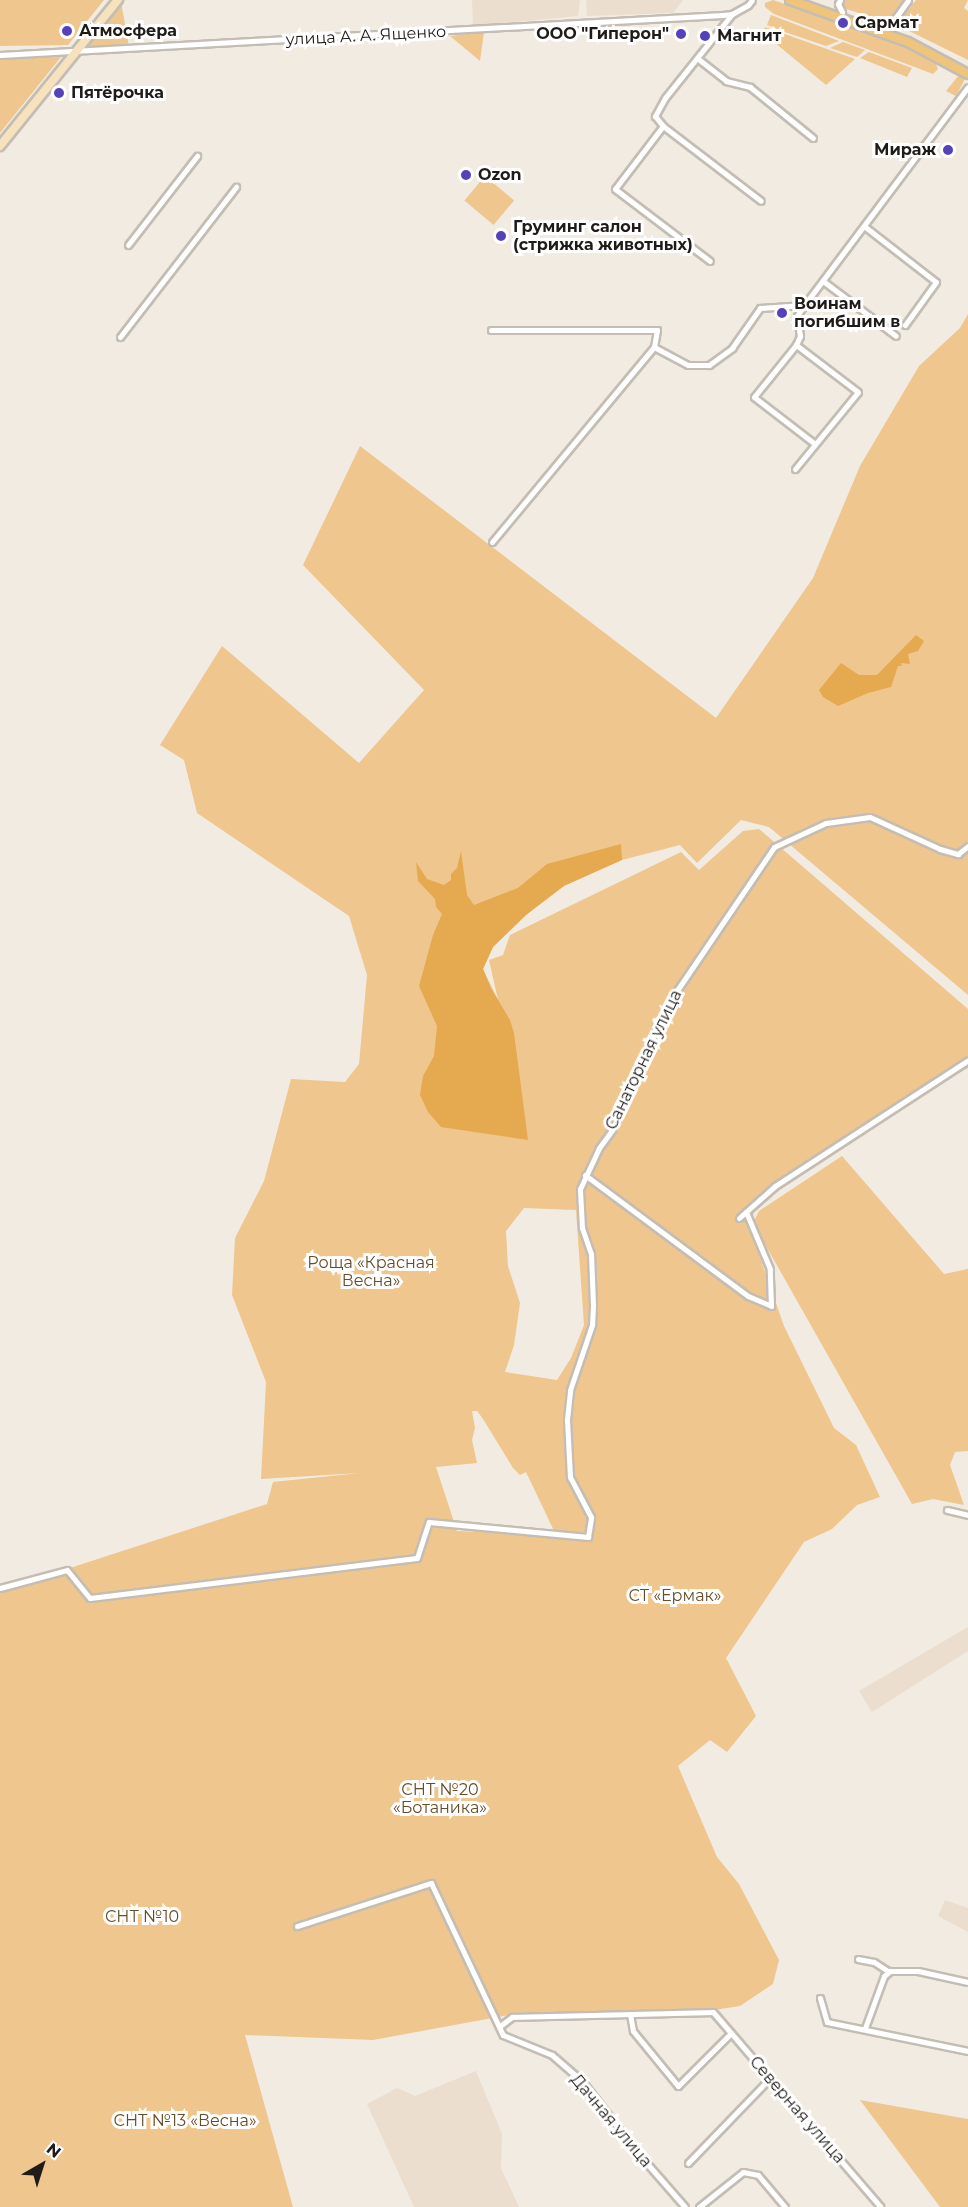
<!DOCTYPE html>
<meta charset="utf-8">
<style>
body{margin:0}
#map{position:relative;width:968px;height:2207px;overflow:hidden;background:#f2ebe1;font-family:Montserrat,sans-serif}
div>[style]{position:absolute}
.built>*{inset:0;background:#ebdece}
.green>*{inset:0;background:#efc68d;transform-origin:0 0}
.water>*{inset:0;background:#e5a94f}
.roads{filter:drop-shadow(2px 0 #c4bdb3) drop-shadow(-2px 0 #c4bdb3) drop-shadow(0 2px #c4bdb3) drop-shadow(0 -2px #c4bdb3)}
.street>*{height:5px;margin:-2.5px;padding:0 2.5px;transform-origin:2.5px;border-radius:2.5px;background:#fff}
.secondary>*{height:8px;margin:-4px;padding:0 4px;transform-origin:4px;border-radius:4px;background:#f7e2be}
.primary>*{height:8px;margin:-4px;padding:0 4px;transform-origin:4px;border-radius:4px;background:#efc57c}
.dots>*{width:16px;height:16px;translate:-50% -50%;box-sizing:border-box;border:3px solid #fff;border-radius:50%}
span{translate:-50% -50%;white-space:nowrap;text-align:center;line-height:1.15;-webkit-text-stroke:6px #fff;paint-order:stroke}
.poi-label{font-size:16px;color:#1e1b18;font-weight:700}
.left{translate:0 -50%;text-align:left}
.right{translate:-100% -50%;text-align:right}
.street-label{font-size:16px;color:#1e1b18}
.park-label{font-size:16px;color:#664c27}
.north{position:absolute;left:12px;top:2135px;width:60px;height:60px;-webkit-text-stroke:4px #fff;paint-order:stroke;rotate:39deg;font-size:16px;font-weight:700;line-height:24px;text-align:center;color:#1e1b18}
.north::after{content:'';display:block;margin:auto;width:21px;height:27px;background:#1e1b18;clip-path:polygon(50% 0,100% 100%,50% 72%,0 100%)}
</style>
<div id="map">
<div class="built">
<i style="clip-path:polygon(472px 0,580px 0,578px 16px,473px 26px)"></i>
<i style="clip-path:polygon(586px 0,683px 0,673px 13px,587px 16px)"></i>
<i style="clip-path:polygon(968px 1627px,968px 1651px,872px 1712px,859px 1691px)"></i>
<i style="clip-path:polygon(945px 1900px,968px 1908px,968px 1932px,938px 1916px)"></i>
<i style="clip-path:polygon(476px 2071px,502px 2134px,501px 2168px,519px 2207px,414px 2207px,367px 2104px,397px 2088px,415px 2096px)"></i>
</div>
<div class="green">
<i style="clip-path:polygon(0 0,104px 0,68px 45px,0 46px)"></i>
<i style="clip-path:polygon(773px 0,918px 50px,934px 59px,938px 69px,933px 74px,774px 14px,765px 7px,765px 3px)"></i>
<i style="clip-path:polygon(836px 0,904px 0,887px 22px,834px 5px)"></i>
<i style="clip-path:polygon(916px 0,968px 0,964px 8px,968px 11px,968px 60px,897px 25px)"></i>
<i style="clip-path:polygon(121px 2px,129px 46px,93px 49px,89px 46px,89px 39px)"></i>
<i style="clip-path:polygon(771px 15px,839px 41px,826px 46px,782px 31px,767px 25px)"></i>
<i style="clip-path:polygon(765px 27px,855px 59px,826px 85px,763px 33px)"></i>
<i style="clip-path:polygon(484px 32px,480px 61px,450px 36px)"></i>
<i style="clip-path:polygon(843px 42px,865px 50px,857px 57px,830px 48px)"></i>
<i style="clip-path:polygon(869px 52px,912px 68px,907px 77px,860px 58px)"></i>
<i style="clip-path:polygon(61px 57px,0 133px,0 59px)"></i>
<i style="clip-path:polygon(959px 75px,964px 77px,964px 81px,956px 96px,946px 91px)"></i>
<i style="left:485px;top:176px;width:38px;height:32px;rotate:40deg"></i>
<i style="clip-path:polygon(evenodd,968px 314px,968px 995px,769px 827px,741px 820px,697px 863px,680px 845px,622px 860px,564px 885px,526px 915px,493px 947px,483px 969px,498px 1000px,489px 960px,503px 955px,510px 935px,681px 852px,699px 870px,743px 831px,759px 829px,968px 1009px,968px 1068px,926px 1088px,760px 1194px,749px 1226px,784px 1326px,834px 1428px,856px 1445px,880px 1497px,857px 1505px,832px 1529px,804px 1542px,726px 1658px,756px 1716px,727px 1752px,710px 1740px,678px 1766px,717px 1857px,739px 1884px,779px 1960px,773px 1984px,740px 2006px,707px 2011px,548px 2019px,525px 2012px,373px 2040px,245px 2035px,293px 2207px,0 2207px,0 1586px,70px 1568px,267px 1504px,273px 1482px,360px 1473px,261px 1479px,266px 1382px,232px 1295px,235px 1238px,264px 1181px,291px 1079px,345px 1082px,359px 1064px,367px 975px,349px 916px,197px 813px,184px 760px,160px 745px,222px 646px,359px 763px,424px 690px,303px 565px,360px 446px,716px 718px,813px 578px,860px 466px,919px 366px,960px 328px,968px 314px,524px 1208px,576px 1210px,584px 1325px,571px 1358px,557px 1380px,505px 1372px,514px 1345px,520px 1303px,508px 1266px,506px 1231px,524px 1208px,968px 314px,472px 1411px,477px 1411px,483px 1419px,513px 1468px,520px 1475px,526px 1472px,556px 1535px,457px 1531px,436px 1467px,477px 1463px,472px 1440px,475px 1428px,472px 1411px)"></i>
<i style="clip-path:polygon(842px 1156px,944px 1274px,968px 1269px,968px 1451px,955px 1452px,950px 1465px,964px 1505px,933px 1499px,912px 1504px,753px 1223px,759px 1211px)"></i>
<i style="clip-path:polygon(860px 2100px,968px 2119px,968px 2207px,940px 2207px)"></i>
</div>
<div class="water">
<i style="clip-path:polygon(916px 635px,924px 641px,918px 651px,908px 654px,910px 664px,901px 663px,902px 666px,898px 666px,891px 687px,868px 693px,838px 706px,823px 697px,819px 690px,841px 663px,859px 675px,877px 675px)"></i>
<i style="clip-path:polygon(621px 844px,622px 860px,564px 886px,526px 915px,493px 947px,483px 969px,491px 988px,510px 1020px,514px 1033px,528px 1140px,441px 1127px,428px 1112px,420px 1095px,423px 1076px,434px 1056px,437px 1026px,419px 986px,433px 935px,442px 914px,436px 907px,435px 899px,418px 881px,416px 862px,427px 879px,444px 885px,451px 880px,451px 874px,457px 868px,461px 851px,467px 895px,474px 905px,518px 888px,547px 864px)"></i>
</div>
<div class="roads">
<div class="street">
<i style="left:840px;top:0;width:4px;rotate:117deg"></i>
<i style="left:838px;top:4px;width:9px;rotate:63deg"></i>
<i style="left:732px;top:14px;width:107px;rotate:128.6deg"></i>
<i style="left:665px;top:98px;width:21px;rotate:119deg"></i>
<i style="left:655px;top:116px;width:13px;rotate:51deg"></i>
<i style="left:663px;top:126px;width:123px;rotate:37.4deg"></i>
<i style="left:888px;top:28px;width:34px;rotate:-54deg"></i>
<i style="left:0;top:55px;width:724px;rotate:-3.17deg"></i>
<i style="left:723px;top:15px;width:9px;rotate:-6deg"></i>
<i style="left:732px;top:14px;width:18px;rotate:-29deg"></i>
<i style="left:748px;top:5px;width:6px;rotate:-51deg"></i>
<i style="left:697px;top:58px;width:37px;rotate:38deg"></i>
<i style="left:726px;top:81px;width:25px;rotate:14deg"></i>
<i style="left:750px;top:87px;width:81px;rotate:39deg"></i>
<i style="left:663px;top:126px;width:79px;rotate:127.3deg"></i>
<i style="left:615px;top:189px;width:119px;rotate:37.2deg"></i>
<i style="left:864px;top:226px;width:91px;rotate:37.9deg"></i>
<i style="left:936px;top:282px;width:53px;rotate:125.8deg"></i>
<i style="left:128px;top:245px;width:113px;rotate:-52.2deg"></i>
<i style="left:823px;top:281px;width:91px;rotate:37deg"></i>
<i style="left:491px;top:330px;width:166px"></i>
<i style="left:657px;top:330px;width:17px;rotate:100deg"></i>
<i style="left:120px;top:337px;width:190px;rotate:-52.3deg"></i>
<i style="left:815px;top:444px;width:77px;rotate:-142.4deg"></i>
<i style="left:754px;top:397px;width:67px;rotate:-51.1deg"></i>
<i style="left:796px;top:345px;width:10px;rotate:-66deg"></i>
<i style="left:800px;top:336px;width:20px;rotate:-99deg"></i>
<i style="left:797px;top:316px;width:9px;rotate:-58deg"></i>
<i style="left:802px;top:308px;width:276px;rotate:-53.1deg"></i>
<i style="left:795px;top:469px;width:99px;rotate:-50.7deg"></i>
<i style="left:858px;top:392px;width:78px;rotate:-142.8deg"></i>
<i style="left:492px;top:542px;width:254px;rotate:-50.3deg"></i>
<i style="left:654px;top:347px;width:38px;rotate:28deg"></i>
<i style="left:688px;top:365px;width:21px"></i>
<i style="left:709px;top:365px;width:29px;rotate:-36deg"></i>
<i style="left:732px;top:348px;width:49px;rotate:-55deg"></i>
<i style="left:760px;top:308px;width:44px;rotate:-3.9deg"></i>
<i style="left:585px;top:1175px;width:203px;rotate:36.6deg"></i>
<i style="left:748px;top:1296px;width:25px;rotate:23deg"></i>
<i style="left:771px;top:1306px;width:37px;rotate:-92deg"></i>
<i style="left:770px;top:1269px;width:62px;rotate:-112.8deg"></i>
<i style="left:739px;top:1218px;width:48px;rotate:-41.6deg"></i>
<i style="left:775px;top:1186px;width:230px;rotate:-33.1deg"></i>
<i style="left:947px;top:1510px;width:22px;rotate:13deg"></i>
<i style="left:0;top:1588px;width:69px;rotate:-15deg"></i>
<i style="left:67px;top:1570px;width:36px;rotate:51deg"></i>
<i style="left:90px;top:1598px;width:329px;rotate:-7deg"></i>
<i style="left:417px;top:1558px;width:38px;rotate:-72deg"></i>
<i style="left:429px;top:1522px;width:160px;rotate:5.4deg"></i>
<i style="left:588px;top:1537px;width:20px;rotate:-81deg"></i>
<i style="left:591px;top:1517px;width:45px;rotate:-117.7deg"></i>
<i style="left:570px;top:1477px;width:57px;rotate:-93deg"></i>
<i style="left:567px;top:1420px;width:30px;rotate:-84deg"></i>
<i style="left:570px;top:1390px;width:69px;rotate:-71.3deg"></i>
<i style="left:592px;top:1325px;width:20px;rotate:-87deg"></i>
<i style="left:593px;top:1305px;width:51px;rotate:-92.2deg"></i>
<i style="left:591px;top:1254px;width:28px;rotate:-109deg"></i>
<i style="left:582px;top:1228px;width:39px;rotate:-93deg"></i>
<i style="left:580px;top:1189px;width:45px;rotate:-65.1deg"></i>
<i style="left:599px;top:1148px;width:22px;rotate:-54deg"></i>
<i style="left:612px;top:1130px;width:111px;rotate:-66deg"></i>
<i style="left:657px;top:1029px;width:45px;rotate:-62.3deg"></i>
<i style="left:678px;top:989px;width:171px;rotate:-55.9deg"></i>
<i style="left:774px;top:847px;width:57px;rotate:-24.8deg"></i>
<i style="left:826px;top:823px;width:44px;rotate:-7.8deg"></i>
<i style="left:870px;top:817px;width:77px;rotate:24.6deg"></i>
<i style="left:940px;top:849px;width:19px;rotate:16deg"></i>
<i style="left:958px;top:854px;width:13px;rotate:-39deg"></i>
<i style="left:297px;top:1926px;width:141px;rotate:-17.8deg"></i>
<i style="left:431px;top:1883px;width:168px;rotate:64.7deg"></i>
<i style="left:503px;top:2035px;width:53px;rotate:22.2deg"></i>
<i style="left:552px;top:2055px;width:40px;rotate:41deg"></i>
<i style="left:582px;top:2081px;width:90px;rotate:52.2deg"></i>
<i style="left:637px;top:2152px;width:73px;rotate:48.9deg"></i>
<i style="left:858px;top:1959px;width:16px;rotate:11deg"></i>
<i style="left:874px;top:1962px;width:17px;rotate:33deg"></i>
<i style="left:888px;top:1971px;width:30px"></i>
<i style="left:918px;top:1971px;width:51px;rotate:12.4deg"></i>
<i style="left:820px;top:1998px;width:25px;rotate:74deg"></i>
<i style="left:827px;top:2022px;width:144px;rotate:11.6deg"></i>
<i style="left:630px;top:2014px;width:17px;rotate:80deg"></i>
<i style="left:633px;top:2031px;width:71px;rotate:50.7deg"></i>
<i style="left:678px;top:2086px;width:75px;rotate:-45deg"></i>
<i style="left:500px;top:2026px;width:15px;rotate:-37deg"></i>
<i style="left:512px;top:2017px;width:201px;rotate:-1.4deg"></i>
<i style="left:713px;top:2012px;width:257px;rotate:49.3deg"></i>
<i style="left:865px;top:2028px;width:55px;rotate:-69.9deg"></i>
<i style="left:884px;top:1976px;width:8px;rotate:-40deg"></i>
<i style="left:688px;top:2163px;width:118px;rotate:-46deg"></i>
<i style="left:699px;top:2207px;width:56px;rotate:-38.5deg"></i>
<i style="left:743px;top:2172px;width:15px;rotate:11deg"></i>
<i style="left:758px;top:2175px;width:42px;rotate:49.8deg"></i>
</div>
<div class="secondary">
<i style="left:0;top:146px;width:188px;rotate:-51.1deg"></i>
</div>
<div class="primary">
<i style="left:790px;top:0;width:125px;rotate:19.6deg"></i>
<i style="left:908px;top:42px;width:68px;rotate:28.1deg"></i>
</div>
</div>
<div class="dots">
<i style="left:843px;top:23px;background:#5541b9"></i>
<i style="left:67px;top:31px;background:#5541b9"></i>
<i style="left:681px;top:34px;background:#5541b9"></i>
<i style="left:705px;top:36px;background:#5541b9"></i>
<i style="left:59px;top:93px;background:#5541b9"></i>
<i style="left:948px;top:150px;background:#5541b9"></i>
<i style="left:466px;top:175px;background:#5541b9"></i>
<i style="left:501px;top:236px;background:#5541b9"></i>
<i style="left:782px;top:313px;background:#5541b9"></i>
</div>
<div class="poi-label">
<span class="left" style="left:855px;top:23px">Сармат</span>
<span class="left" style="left:79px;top:31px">Атмосфера</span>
<span class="right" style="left:669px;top:34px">ООО "Гиперон"</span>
<span class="left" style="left:717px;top:36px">Магнит</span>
<span class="left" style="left:71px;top:93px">Пятёрочка</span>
<span class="right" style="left:936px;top:150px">Мираж</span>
<span class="left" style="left:478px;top:175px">Ozon</span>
<span class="left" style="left:513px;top:236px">Груминг салон<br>(стрижка животных)</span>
<span class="left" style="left:794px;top:313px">Воинам<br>погибшим в</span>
</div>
<div class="street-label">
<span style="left:366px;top:36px;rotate:-3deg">улица А. А. Ященко</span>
<span style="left:644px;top:1060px;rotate:-64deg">Санаторная улица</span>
<span style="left:797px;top:2110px;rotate:49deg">Северная улица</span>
<span style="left:611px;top:2121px;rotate:50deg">Дачная улица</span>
</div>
<div class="park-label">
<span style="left:371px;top:1272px">Роща «Красная<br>Весна»</span>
<span style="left:675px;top:1596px">СТ «Ермак»</span>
<span style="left:440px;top:1799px">СНТ №20<br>«Ботаника»</span>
<span style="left:142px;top:1917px">СНТ №10</span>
<span style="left:185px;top:2121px">СНТ №13 «Весна»</span>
</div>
<div class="north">N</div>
</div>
